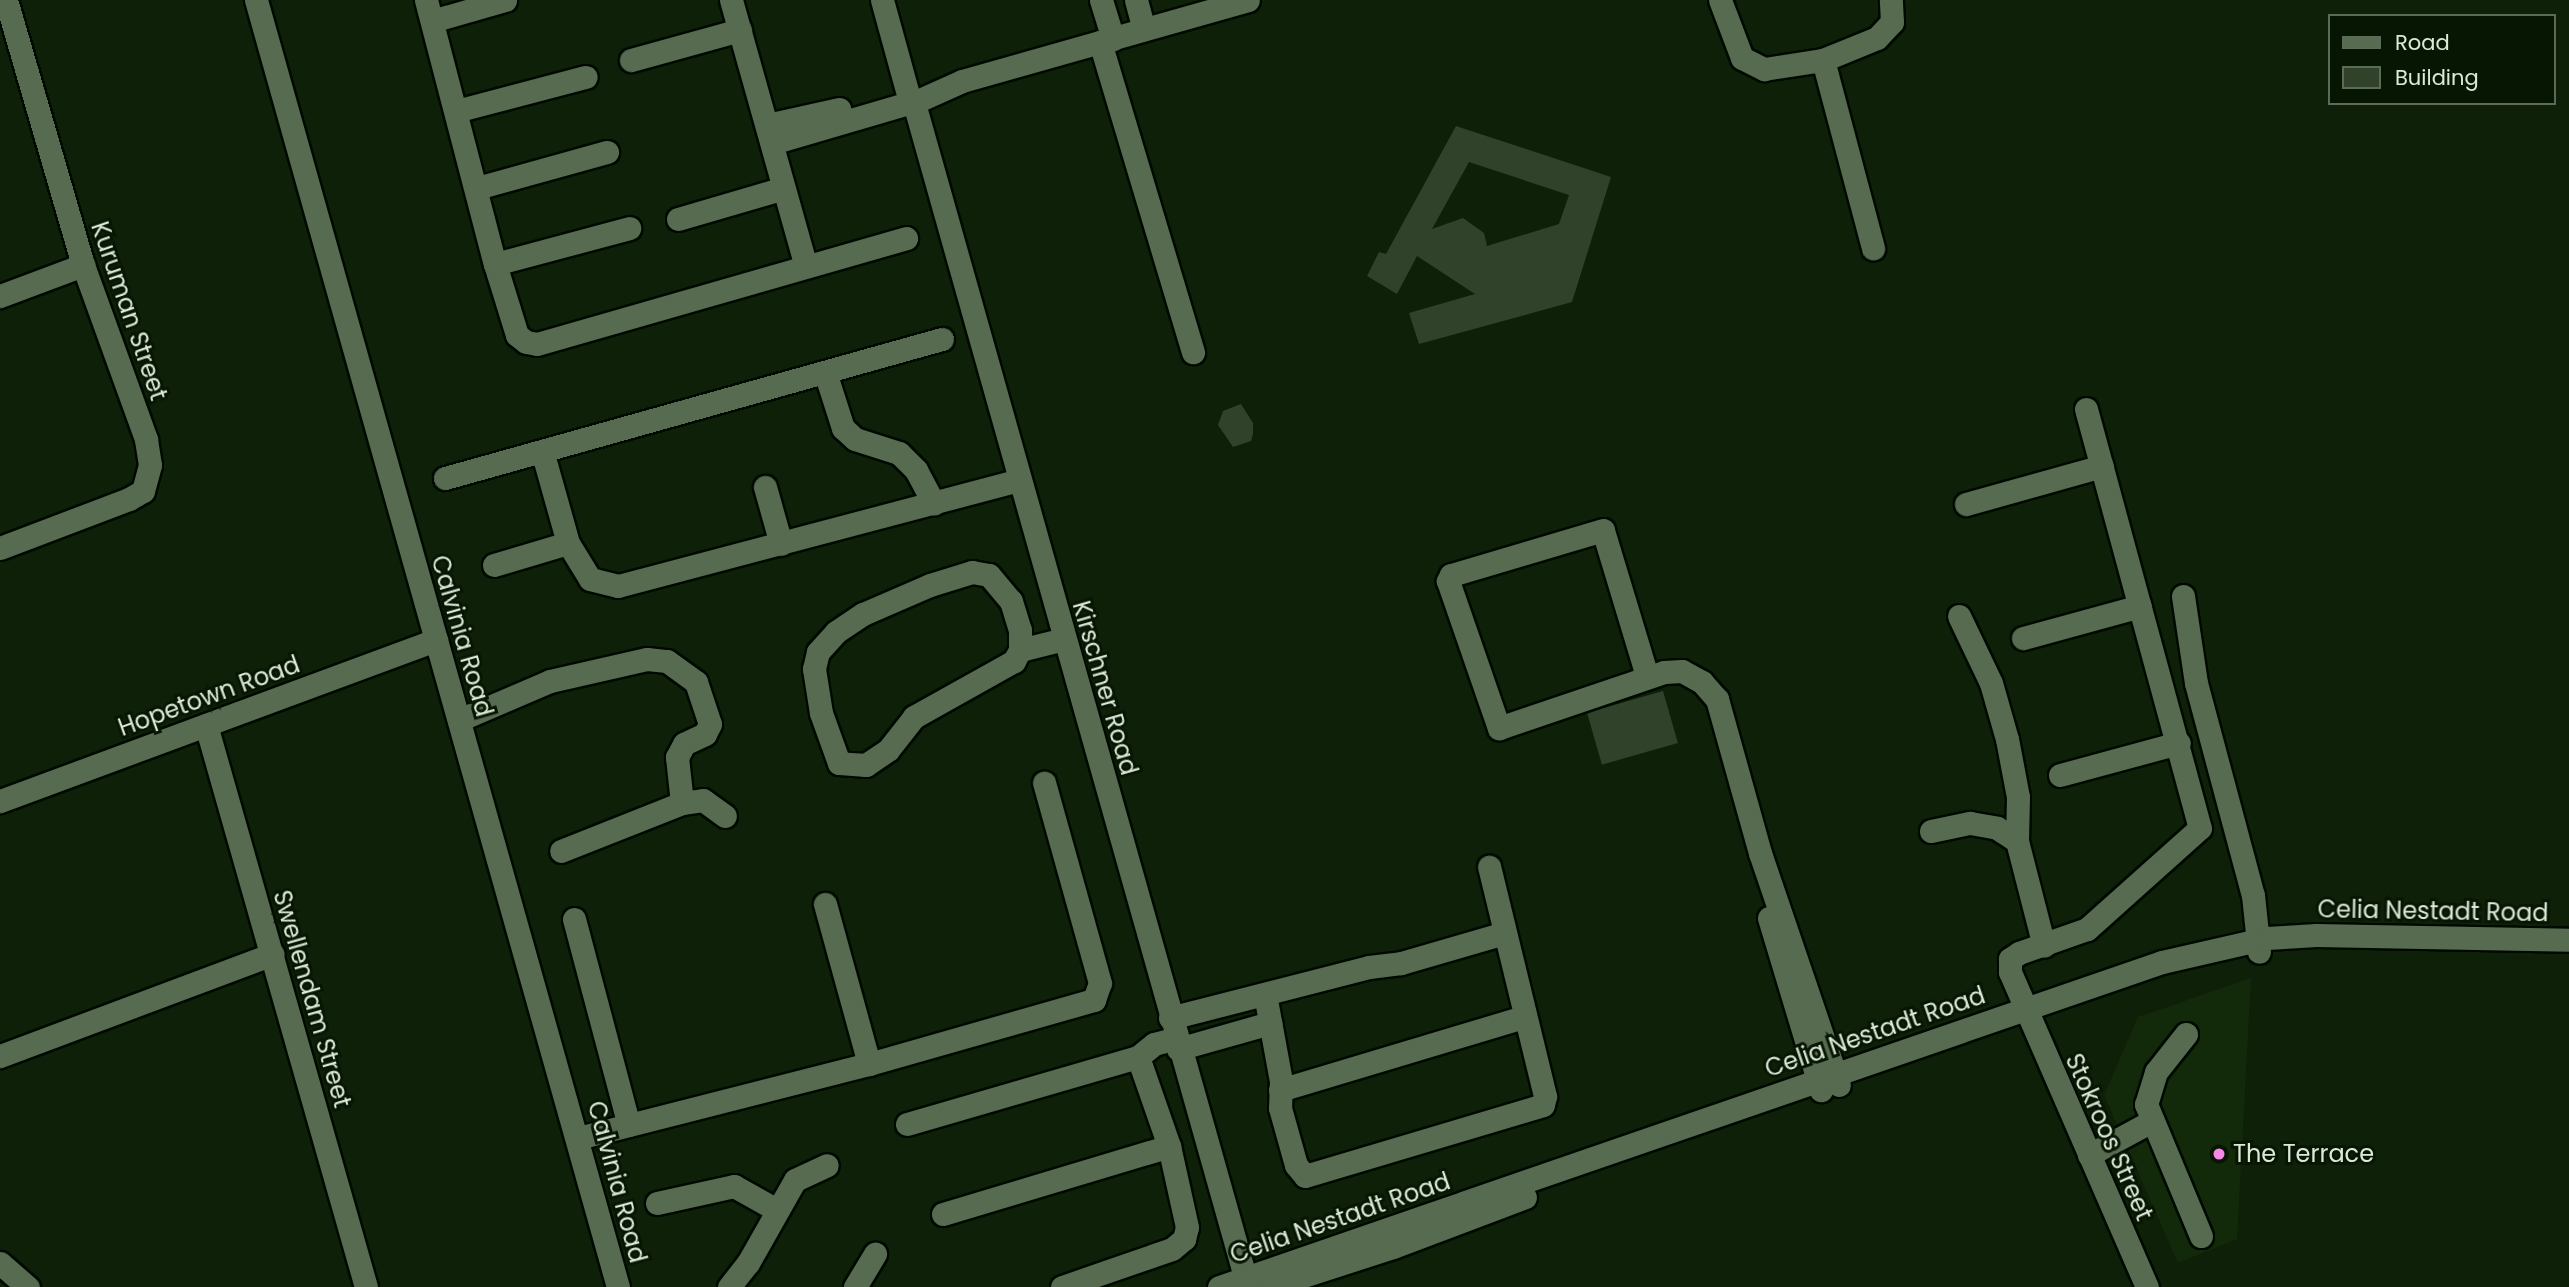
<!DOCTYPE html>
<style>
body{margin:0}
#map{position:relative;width:2569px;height:1287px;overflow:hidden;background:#0e2008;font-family:Poppins,sans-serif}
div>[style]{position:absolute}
.built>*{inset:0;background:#12290a}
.building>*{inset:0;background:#30432a;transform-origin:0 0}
.roads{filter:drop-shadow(2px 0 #000900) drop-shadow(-2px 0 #000900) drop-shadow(0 2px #000900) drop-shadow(0 -2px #000900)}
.minor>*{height:23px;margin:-11.5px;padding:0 11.5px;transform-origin:11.5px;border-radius:11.5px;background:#566b50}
.dots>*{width:19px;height:19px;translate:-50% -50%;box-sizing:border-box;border:4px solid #061602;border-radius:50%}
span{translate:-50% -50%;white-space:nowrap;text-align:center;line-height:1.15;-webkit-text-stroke:6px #061602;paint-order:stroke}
.street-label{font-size:24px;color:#dce8d8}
.poi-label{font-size:24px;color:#dce8d8}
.left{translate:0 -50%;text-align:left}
.legend{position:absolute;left:2328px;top:14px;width:228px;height:91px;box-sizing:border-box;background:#061602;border:2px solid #5c6a58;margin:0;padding:9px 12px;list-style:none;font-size:21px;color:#dce8d8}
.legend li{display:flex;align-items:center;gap:14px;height:35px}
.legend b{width:35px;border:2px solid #5c6a58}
</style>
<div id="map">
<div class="built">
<i style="clip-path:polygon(2251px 978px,2237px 1239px,2178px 1263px,2104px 1095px,2138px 1017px)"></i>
</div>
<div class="building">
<i style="clip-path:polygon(evenodd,1456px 126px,1611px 177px,1572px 302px,1419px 344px,1409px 313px,1475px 294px,1417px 256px,1397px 294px,1367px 276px,1379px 252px,1386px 254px,1456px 126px,1469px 162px,1569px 195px,1559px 224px,1487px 246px,1484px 233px,1463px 218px,1432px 229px,1469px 162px)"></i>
<i style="clip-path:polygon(1241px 404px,1253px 423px,1253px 434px,1251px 441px,1233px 447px,1218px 425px,1223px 411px)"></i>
<i style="left:1663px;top:691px;width:54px;height:79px;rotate:74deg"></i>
</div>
<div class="roads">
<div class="minor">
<i style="left:256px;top:0;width:1337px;rotate:74.29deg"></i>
<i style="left:426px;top:0;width:273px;rotate:75.4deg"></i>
<i style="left:495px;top:264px;width:74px;rotate:72.8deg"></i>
<i style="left:517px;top:335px;width:11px;rotate:38deg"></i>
<i style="left:526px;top:342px;width:11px;rotate:10deg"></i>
<i style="left:537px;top:344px;width:384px;rotate:-16deg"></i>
<i style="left:731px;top:0;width:276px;rotate:74.3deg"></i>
<i style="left:882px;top:0;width:94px;rotate:74.6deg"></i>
<i style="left:1101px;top:0;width:41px;rotate:72.9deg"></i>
<i style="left:1136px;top:0;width:30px;rotate:75deg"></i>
<i style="left:1720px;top:0;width:62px;rotate:69.2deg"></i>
<i style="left:1742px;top:58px;width:25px;rotate:27deg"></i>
<i style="left:1764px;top:69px;width:60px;rotate:-8.7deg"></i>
<i style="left:1823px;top:60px;width:58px;rotate:-22.2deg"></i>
<i style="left:1877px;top:38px;width:22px;rotate:-47deg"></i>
<i style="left:1892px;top:22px;width:22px;rotate:-93deg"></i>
<i style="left:432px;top:21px;width:76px;rotate:-16deg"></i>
<i style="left:1100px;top:42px;width:324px;rotate:73.3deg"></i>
<i style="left:631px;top:60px;width:113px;rotate:-15.4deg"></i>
<i style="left:1823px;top:60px;width:195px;rotate:75.1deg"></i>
<i style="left:922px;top:99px;width:44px;rotate:-24.2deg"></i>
<i style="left:962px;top:81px;width:297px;rotate:-15.8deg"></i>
<i style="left:914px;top:103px;width:1230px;rotate:74.25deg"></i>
<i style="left:456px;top:111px;width:134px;rotate:-14.7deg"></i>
<i style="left:767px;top:125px;width:74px;rotate:-12.5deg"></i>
<i style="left:772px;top:143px;width:146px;rotate:-16.3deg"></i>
<i style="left:477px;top:188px;width:135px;rotate:-15.5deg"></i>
<i style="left:678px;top:219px;width:110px;rotate:-16.3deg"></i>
<i style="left:495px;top:264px;width:139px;rotate:-15deg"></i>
<i style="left:0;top:296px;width:89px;rotate:-20.5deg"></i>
<i style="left:825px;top:372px;width:59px;rotate:72.2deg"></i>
<i style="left:843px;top:428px;width:16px;rotate:43deg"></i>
<i style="left:855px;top:439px;width:46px;rotate:17.7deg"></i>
<i style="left:899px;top:453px;width:24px;rotate:45deg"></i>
<i style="left:916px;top:470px;width:38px;rotate:62deg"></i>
<i style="left:2086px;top:409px;width:434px;rotate:74.8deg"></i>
<i style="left:2200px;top:828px;width:152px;rotate:138.2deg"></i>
<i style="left:2087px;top:929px;width:72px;rotate:160.6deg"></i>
<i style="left:2019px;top:953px;width:11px;rotate:146deg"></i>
<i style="left:2010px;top:959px;width:13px;rotate:90deg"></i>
<i style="left:2010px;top:972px;width:344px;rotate:66.5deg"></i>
<i style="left:543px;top:454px;width:92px;rotate:74.3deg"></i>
<i style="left:568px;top:543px;width:42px;rotate:58.6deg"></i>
<i style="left:590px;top:579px;width:29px;rotate:14deg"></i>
<i style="left:618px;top:586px;width:414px;rotate:-14.8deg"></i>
<i style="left:445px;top:478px;width:516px;rotate:-15.63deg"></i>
<i style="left:765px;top:487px;width:59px;rotate:74.3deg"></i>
<i style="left:1966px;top:504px;width:141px;rotate:-15.6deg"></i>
<i style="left:0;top:548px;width:138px;rotate:-20.8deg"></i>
<i style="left:129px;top:499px;width:16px;rotate:-30deg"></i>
<i style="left:143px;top:491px;width:27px;rotate:-75deg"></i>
<i style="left:150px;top:465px;width:26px;rotate:-99deg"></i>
<i style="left:146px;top:439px;width:185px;rotate:-109.9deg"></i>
<i style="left:83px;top:265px;width:276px;rotate:-106.2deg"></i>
<i style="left:494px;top:565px;width:77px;rotate:-16.6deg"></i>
<i style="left:972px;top:572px;width:17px;rotate:10deg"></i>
<i style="left:989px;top:575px;width:34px;rotate:50deg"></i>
<i style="left:1011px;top:601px;width:30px;rotate:73deg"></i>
<i style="left:1020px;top:630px;width:20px;rotate:90deg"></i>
<i style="left:1020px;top:650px;width:13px;rotate:119deg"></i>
<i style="left:1014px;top:661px;width:115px;rotate:150.8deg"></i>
<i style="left:914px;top:717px;width:42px;rotate:128.2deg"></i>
<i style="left:888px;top:750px;width:27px;rotate:146deg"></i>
<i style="left:866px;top:765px;width:27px;rotate:-176deg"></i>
<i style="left:839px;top:763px;width:53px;rotate:-109.8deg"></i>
<i style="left:821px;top:713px;width:45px;rotate:-99deg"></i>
<i style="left:814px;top:669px;width:17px;rotate:-77deg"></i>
<i style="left:818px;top:652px;width:27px;rotate:-48deg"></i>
<i style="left:836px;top:632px;width:32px;rotate:-34deg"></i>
<i style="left:863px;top:614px;width:73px;rotate:-23.4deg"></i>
<i style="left:930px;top:585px;width:44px;rotate:-17.2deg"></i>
<i style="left:2183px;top:596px;width:88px;rotate:81.5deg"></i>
<i style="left:2196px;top:683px;width:220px;rotate:75deg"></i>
<i style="left:2253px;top:895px;width:57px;rotate:84deg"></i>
<i style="left:1959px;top:616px;width:74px;rotate:64.5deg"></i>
<i style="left:1991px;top:683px;width:58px;rotate:74.1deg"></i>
<i style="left:2007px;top:739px;width:59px;rotate:79.3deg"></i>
<i style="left:2018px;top:797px;width:44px;rotate:91.3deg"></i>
<i style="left:2023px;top:638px;width:121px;rotate:-15.3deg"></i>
<i style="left:1020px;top:650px;width:45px;rotate:-14deg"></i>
<i style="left:1647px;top:676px;width:152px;rotate:-106.8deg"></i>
<i style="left:1603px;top:530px;width:159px;rotate:163.5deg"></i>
<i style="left:1451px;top:575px;width:7px;rotate:117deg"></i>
<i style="left:1448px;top:581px;width:156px;rotate:70.9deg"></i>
<i style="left:1499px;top:728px;width:174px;rotate:-18.7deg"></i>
<i style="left:1664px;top:672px;width:18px;rotate:-3deg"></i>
<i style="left:1682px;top:671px;width:23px;rotate:29deg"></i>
<i style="left:1702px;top:682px;width:23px;rotate:49deg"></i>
<i style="left:1717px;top:699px;width:160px;rotate:74.4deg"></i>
<i style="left:1760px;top:853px;width:245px;rotate:71.2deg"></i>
<i style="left:459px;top:720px;width:99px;rotate:-23.2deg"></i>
<i style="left:550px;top:681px;width:99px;rotate:-12.8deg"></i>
<i style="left:647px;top:659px;width:20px;rotate:6deg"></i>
<i style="left:667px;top:661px;width:36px;rotate:36deg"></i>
<i style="left:696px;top:682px;width:44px;rotate:71.6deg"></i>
<i style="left:710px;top:724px;width:11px;rotate:117deg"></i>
<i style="left:705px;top:734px;width:23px;rotate:155deg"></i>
<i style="left:684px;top:744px;width:15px;rotate:118deg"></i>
<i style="left:677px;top:757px;width:46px;rotate:83.8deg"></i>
<i style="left:682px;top:803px;width:130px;rotate:158.4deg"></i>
<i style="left:206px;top:725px;width:584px;rotate:74.11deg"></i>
<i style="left:2060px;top:775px;width:123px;rotate:-15.1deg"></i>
<i style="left:0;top:801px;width:465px;rotate:-20.3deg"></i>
<i style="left:682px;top:803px;width:21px;rotate:-8deg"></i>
<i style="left:703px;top:800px;width:27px;rotate:36deg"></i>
<i style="left:1931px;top:831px;width:40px;rotate:-12deg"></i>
<i style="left:1970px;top:823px;width:27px;rotate:10deg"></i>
<i style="left:1997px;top:828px;width:24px;rotate:33deg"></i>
<i style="left:2017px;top:841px;width:108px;rotate:75.6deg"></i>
<i style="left:825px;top:904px;width:166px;rotate:74.6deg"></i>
<i style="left:1769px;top:918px;width:180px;rotate:73.2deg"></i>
<i style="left:574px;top:919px;width:213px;rotate:75.1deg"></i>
<i style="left:1265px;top:994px;width:88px;rotate:79.6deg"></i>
<i style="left:1281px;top:1081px;width:27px;rotate:92deg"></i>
<i style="left:1280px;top:1108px;width:59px;rotate:74.3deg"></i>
<i style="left:1296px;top:1165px;width:14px;rotate:51deg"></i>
<i style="left:1305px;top:1176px;width:248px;rotate:-16.6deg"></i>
<i style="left:1543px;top:1105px;width:9px;rotate:-77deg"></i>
<i style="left:1545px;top:1096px;width:236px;rotate:-103.7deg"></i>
<i style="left:1170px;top:1018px;width:205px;rotate:-14.4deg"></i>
<i style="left:1369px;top:967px;width:32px;rotate:-7deg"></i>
<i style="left:1401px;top:963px;width:107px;rotate:-16.2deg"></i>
<i style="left:2186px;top:1034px;width:48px;rotate:128.3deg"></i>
<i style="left:2156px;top:1072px;width:34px;rotate:107deg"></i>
<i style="left:2146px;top:1104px;width:143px;rotate:67.4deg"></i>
<i style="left:1178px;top:1049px;width:96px;rotate:-15.8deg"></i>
<i style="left:0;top:1056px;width:291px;rotate:-20.5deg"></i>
<i style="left:1280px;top:1090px;width:255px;rotate:-16.7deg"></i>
<i style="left:907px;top:1124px;width:241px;rotate:-16.2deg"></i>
<i style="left:1138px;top:1057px;width:21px;rotate:-39deg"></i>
<i style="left:1154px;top:1044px;width:23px;rotate:-15deg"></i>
<i style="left:578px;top:1138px;width:300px;rotate:-14.3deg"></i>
<i style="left:869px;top:1064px;width:234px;rotate:-15.9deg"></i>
<i style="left:1094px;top:1000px;width:18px;rotate:-71deg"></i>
<i style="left:1100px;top:983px;width:208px;rotate:-105.6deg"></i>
<i style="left:2089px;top:1155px;width:72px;rotate:-28.4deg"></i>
<i style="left:657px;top:1203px;width:79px;rotate:-12.4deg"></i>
<i style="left:734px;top:1186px;width:47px;rotate:29.3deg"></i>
<i style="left:943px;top:1214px;width:236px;rotate:-16.7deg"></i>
<i style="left:0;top:1263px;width:37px;rotate:41deg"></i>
<i style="left:729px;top:1287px;width:31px;rotate:-52deg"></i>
<i style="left:748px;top:1263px;width:95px;rotate:-60.5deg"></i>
<i style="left:795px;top:1180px;width:35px;rotate:-25deg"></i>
<i style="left:855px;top:1287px;width:39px;rotate:-59deg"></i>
<i style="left:1062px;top:1287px;width:116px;rotate:-19.1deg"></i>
<i style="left:1172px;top:1249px;width:16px;rotate:-40deg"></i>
<i style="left:1184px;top:1239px;width:12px;rotate:-76deg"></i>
<i style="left:1187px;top:1227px;width:83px;rotate:-102.5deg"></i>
<i style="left:1169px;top:1146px;width:94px;rotate:-109.2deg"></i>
<i style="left:1219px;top:1287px;width:997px;rotate:-19.02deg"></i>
<i style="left:2162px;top:962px;width:108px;rotate:-12.9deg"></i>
<i style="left:2267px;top:938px;width:49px;rotate:-3.5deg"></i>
<i style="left:2316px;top:935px;width:253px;rotate:1.1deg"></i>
<i style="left:1269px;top:1287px;width:130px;rotate:-17.9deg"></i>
<i style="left:1393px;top:1247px;width:141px;rotate:-20.7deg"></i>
</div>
</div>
<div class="dots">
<i style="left:2219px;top:1154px;background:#f987e8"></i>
</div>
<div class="street-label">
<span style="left:129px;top:311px;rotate:71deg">Kuruman Street</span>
<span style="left:462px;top:636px;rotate:74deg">Calvinia Road</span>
<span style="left:1105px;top:688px;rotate:74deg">Kirschner Road</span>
<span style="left:209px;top:696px;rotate:-20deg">Hopetown Road</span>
<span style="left:2433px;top:911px;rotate:1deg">Celia Nestadt Road</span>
<span style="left:312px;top:999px;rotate:74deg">Swellendam Street</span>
<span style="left:1875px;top:1032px;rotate:-19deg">Celia Nestadt Road</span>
<span style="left:2109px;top:1137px;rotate:66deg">Stokroos Street</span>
<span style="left:617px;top:1182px;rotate:75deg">Calvinia Road</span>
<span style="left:1340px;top:1218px;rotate:-19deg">Celia Nestadt Road</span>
</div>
<div class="poi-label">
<span class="left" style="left:2233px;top:1154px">The Terrace</span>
</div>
<ul class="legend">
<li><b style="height:9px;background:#566b50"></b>Road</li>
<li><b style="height:19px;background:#30432a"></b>Building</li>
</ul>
</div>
